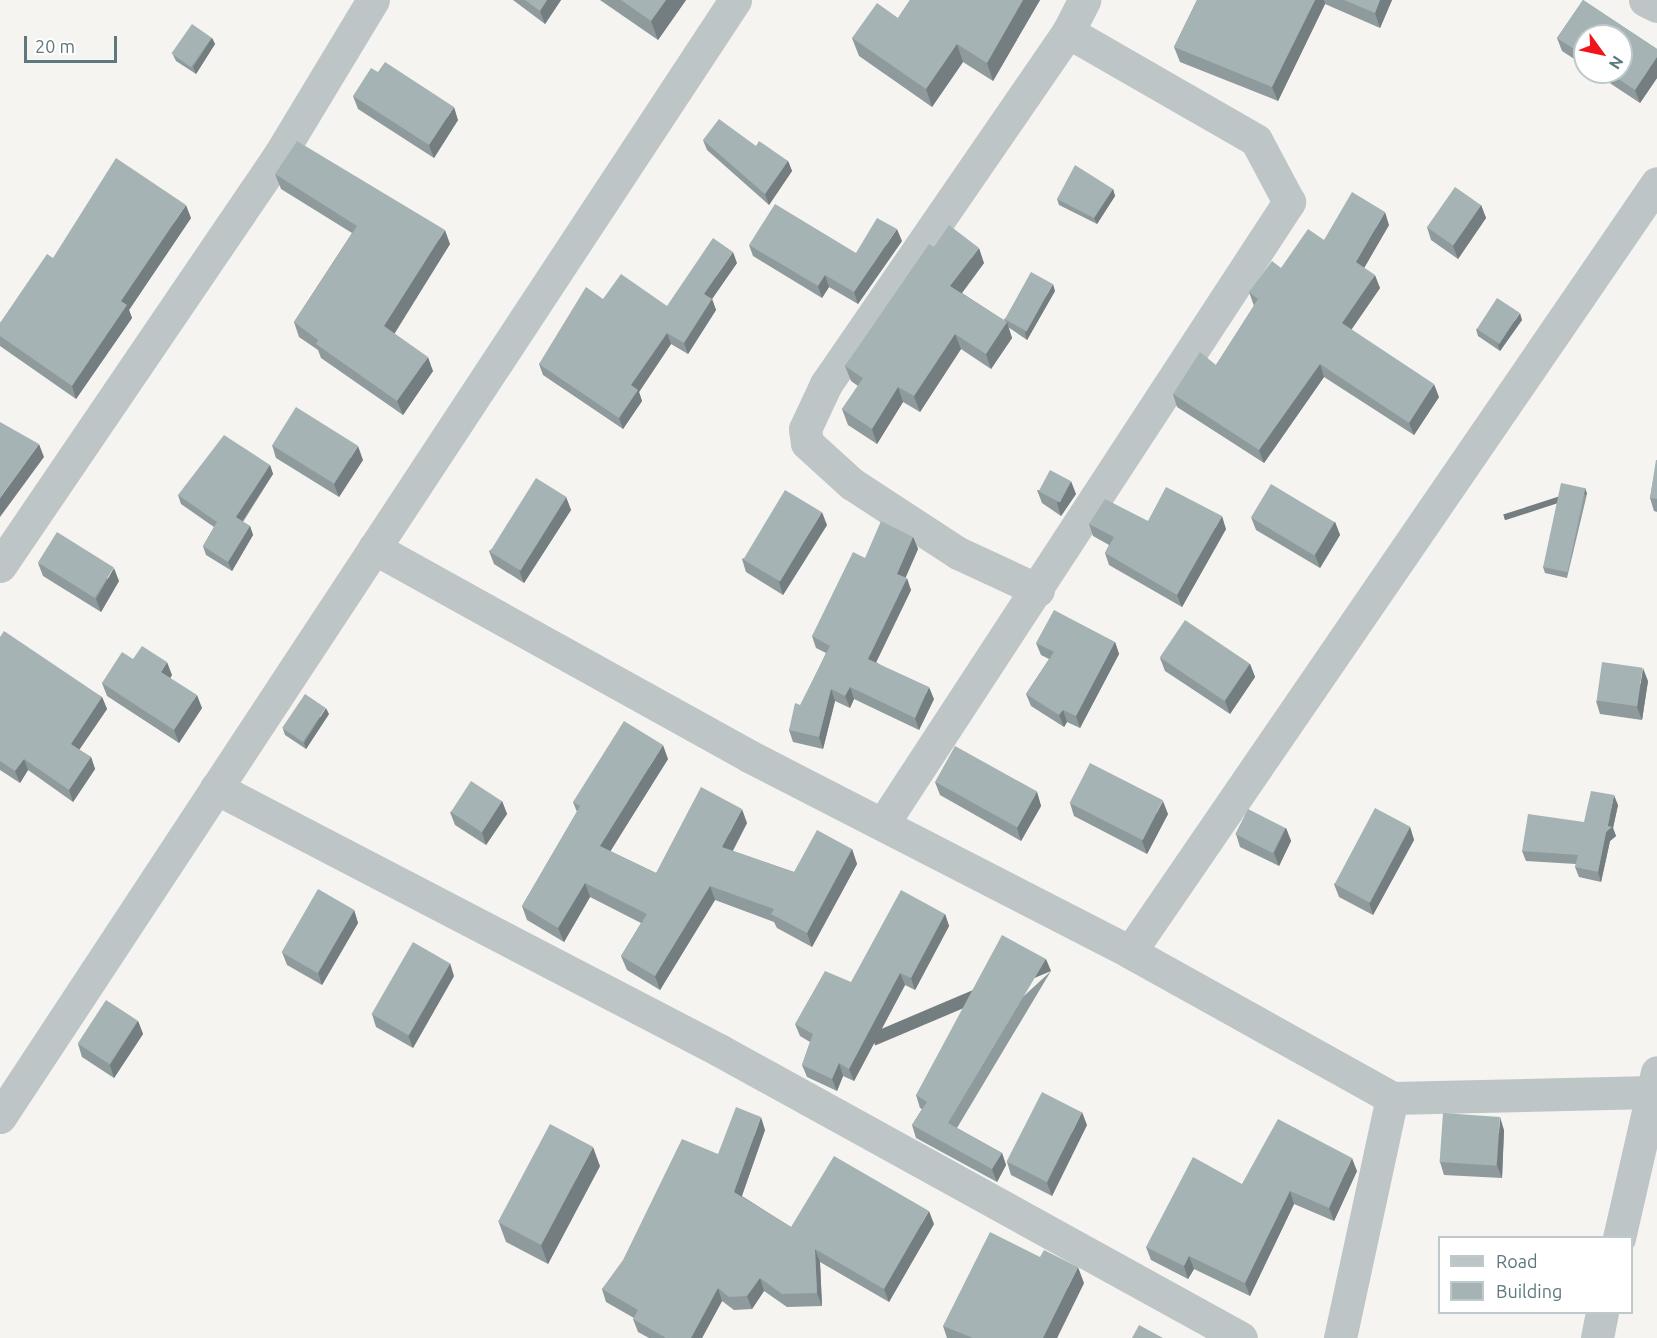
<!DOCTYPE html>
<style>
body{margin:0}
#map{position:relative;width:1657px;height:1338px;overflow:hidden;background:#f5f4f0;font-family:Ubuntu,sans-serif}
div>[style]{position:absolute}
.minor>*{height:33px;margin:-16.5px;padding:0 16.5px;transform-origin:16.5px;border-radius:16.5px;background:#bec5c7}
.wall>*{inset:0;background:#8e9a9c}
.shaded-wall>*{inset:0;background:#747d7f;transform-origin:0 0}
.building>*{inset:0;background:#a5b3b5;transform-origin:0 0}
span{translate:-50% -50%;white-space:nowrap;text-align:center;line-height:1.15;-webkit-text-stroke:6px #fff;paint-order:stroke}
.legend{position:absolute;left:1438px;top:1236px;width:195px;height:78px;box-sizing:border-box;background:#fff;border:2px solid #bec9cb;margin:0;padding:8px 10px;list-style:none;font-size:18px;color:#5d797e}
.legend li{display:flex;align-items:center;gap:12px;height:30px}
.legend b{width:30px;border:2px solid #bec9cb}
.north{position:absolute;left:1573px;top:24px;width:60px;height:60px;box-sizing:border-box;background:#fff;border:2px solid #bec9cb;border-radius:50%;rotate:123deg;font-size:16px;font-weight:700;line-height:24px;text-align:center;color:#5d797e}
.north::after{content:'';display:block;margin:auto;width:21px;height:27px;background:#f1141c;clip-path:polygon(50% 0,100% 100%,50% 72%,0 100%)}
.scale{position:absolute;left:24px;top:36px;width:93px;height:27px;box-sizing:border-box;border:3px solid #5d797e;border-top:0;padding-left:8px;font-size:18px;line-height:21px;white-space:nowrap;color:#5d797e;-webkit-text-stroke:4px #fff;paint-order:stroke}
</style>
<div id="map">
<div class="minor">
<i style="left:1645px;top:0;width:13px;rotate:27deg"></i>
<i style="left:374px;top:548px;width:429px;rotate:29deg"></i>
<i style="left:749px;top:756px;width:428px;rotate:27.2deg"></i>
<i style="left:1130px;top:952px;width:300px;rotate:29.1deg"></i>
<i style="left:1392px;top:1098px;width:260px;rotate:-1.3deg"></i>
<i style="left:0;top:566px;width:498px;rotate:-55.8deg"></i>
<i style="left:280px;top:154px;width:180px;rotate:-58.9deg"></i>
<i style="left:1038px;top:590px;width:88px;rotate:-155.2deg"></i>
<i style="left:958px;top:553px;width:126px;rotate:-146.9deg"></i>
<i style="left:852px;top:484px;width:61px;rotate:-137.7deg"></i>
<i style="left:807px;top:443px;width:14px;rotate:-98deg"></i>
<i style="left:805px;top:429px;width:50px;rotate:-65deg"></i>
<i style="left:826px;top:384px;width:427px;rotate:-55.5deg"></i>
<i style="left:1068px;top:32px;width:36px;rotate:-63deg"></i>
<i style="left:216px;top:788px;width:567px;rotate:27.51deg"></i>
<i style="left:719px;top:1050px;width:596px;rotate:28.89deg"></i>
<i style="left:884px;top:822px;width:741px;rotate:-56.85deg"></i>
<i style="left:1289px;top:202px;width:70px;rotate:-118deg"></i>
<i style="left:1256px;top:140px;width:217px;rotate:-150.1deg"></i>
<i style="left:1130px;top:952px;width:932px;rotate:-55.58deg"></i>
<i style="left:0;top:1117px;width:1337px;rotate:-56.65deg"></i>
<i style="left:1619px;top:1238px;width:170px;rotate:-77.1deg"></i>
<i style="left:1340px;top:1338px;width:246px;rotate:-77.8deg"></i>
<i style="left:1597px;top:1338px;width:26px;rotate:-79deg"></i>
</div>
<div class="wall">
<i style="clip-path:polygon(513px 0,561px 0,545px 24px)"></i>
<i style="clip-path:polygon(600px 0,686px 0,658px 40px)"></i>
<i style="clip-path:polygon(910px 0,1040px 0,993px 81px,963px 62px,932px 107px,859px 56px,852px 38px,898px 18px)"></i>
<i style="clip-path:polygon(1197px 0,1392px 0,1380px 28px,1325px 4px,1278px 101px,1180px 62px,1174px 47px)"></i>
<i style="clip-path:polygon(1583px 0,1657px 49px,1657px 78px,1640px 103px,1593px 72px,1621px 72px,1621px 36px,1585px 36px,1585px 66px,1562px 51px,1557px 38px)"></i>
<i style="clip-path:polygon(212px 38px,215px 44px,196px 74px,176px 61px,173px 55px)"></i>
<i style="clip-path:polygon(353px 96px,458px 120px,434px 158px,358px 109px)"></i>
<i style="clip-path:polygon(703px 140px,756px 146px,788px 161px,792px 171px,769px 205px,707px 150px)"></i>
<i style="clip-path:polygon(275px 174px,450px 244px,394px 333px,433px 371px,403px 415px,321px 358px,318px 350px,299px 337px,294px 322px,352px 233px,281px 189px)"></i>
<i style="clip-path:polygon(1113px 189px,1115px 196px,1097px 224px,1059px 205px,1057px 199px)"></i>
<i style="clip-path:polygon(1481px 205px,1486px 218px,1458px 259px,1431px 240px,1427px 227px)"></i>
<i style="clip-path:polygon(191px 218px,129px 310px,132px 318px,76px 399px,0 346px,0 323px,53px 258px)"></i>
<i style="clip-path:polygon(1389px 225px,1364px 268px,1380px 288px,1351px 330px,1439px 397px,1414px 435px,1324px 377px,1264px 463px,1177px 407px,1173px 394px,1216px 365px,1254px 306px,1249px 292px,1281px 268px,1324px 240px)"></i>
<i style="clip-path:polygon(902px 241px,858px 304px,829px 287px,822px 298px,753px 256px,749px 245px,856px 253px)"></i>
<i style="clip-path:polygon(934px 247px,984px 263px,962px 293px,1005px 321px,1004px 319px,1055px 291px,1027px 340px,1008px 327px,1012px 338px,991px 369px,961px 349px,920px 412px,903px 402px,877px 444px,848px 425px,842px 409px,858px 386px,851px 381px,845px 366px)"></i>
<i style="clip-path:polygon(737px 263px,712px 299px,716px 310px,688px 354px,671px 344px,639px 392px,642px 401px,623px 429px,543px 375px,539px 364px,603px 299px,667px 306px)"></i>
<i style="clip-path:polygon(1522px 320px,1500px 351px,1478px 336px,1476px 329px)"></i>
<i style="clip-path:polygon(272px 445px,363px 460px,339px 497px,276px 458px)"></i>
<i style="clip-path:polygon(1657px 460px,1657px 512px,1654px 511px,1650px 498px)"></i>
<i style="clip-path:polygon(270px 465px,273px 474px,243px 522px,250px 526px,253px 535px,232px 571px,206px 555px,203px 546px,214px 527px,181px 504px,178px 495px)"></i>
<i style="clip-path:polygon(1585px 488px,1587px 494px,1567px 578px,1545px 573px,1543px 567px)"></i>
<i style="clip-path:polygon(1037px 490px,1076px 494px,1061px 516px,1042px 503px)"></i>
<i style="clip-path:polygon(566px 497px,571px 510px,524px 583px,494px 564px,489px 551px)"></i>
<i style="clip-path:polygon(1251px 517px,1335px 522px,1340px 535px,1320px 568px,1256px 530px)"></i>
<i style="clip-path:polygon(1148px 521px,1226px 529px,1182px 607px,1109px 565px,1105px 553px,1109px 545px,1093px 536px,1089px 524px)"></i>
<i style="clip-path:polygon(827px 525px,783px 595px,746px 572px,742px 559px)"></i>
<i style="clip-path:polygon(913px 537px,918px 549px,905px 578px,911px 590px,876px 662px,934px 699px,919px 730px,854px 699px,850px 708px,835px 701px,823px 749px,793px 742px,789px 730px,826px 653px,816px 648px,812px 636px,865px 558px)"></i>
<i style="clip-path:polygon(38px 563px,119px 581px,101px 612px,43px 576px)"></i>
<i style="clip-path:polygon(0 637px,102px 697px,107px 709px,79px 750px,91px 757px,95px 769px,73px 802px,28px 770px,20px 783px,0 770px)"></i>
<i style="clip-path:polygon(1115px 642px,1119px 654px,1080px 728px,1067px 722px,1064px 727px,1031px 706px,1026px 694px,1049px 659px,1041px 655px,1036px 643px)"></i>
<i style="clip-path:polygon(1160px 658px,1250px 664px,1255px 677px,1230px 714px,1165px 671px)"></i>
<i style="clip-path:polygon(133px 659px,172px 675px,170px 678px,202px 708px,179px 743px,107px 696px,102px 683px)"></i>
<i style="clip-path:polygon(1648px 681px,1642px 720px,1600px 714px,1596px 701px)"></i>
<i style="clip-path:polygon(329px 714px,306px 749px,285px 735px,283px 729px)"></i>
<i style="clip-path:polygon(668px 759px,610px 851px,656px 873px,747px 823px,733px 851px,794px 872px,852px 849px,857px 864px,812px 947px,777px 928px,774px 922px,715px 900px,660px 990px,627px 970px,621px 956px,641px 923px,590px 897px,564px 942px,527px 920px,522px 906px,577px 812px,573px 802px)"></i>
<i style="clip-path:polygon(935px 782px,1037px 792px,1041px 806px,1021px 841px,940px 795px)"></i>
<i style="clip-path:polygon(502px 801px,507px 814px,486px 845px,455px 825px,450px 812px)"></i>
<i style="clip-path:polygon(1070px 803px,1168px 814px,1147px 854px,1074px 816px)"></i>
<i style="clip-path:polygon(1618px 805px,1613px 828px,1616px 836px,1610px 841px,1601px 882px,1579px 877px,1575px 867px,1576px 864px,1526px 861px,1522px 851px,1584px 822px)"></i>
<i style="clip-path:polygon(1410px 827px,1414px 840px,1373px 915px,1339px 897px,1334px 884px)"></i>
<i style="clip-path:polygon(1286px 828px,1291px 841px,1279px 866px,1240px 847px,1236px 834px)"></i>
<i style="clip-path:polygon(354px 910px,358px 923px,322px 985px,287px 965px,282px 952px)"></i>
<i style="clip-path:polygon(945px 914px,949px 926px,915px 990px,905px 985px,854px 1081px,843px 1076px,837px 1091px,807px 1077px,802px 1065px,810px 1042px,800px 1036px,795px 1024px)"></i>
<i style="clip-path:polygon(1051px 971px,957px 1128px,1002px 1153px,1006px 1165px,997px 1182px,916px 1138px,912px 1125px,922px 1109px,920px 1108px,916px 1095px)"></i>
<i style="clip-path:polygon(454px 976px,413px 1048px,376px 1027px,372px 1014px)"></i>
<i style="clip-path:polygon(138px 1021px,143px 1034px,114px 1078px,82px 1057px,78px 1044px)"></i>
<i style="clip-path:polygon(1087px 1125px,1052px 1196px,1011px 1175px,1007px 1162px)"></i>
<i style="clip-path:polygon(765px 1130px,742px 1196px,791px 1227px,934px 1224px,889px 1302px,820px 1262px,822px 1306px,787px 1307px,764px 1291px,752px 1309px,734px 1310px,722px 1301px,702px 1338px,649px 1338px,638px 1332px,633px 1319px,634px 1318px,606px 1302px,602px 1289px,718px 1154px)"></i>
<i style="clip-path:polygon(1504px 1130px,1502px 1178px,1444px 1175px,1440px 1162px)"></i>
<i style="clip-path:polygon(600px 1166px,548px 1264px,506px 1242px,499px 1223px)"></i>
<i style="clip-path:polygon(1357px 1171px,1334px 1221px,1294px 1204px,1250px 1296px,1194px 1269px,1188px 1279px,1151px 1260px,1146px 1247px,1242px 1184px)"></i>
<i style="clip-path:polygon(1084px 1283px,1057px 1338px,947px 1338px,943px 1326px)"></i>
</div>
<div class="shaded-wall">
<i style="clip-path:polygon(547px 0,561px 0,545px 24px,540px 11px)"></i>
<i style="clip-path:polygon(666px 0,686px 0,658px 40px,651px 21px)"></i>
<i style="clip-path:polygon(1023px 0,1040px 0,993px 81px,987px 63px)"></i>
<i style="clip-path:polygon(1315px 0,1324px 0,1325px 4px,1278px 101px,1272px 87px)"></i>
<i style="clip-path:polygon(1380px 0,1392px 0,1380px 28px,1375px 13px)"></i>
<i style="clip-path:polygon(212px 38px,215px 44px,196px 74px,193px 67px)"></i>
<i style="clip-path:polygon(957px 44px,963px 62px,932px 107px,926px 89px)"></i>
<i style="clip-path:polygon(1657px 57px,1657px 78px,1640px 103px,1635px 90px)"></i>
<i style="clip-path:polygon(454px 107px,458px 120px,434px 158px,429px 145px)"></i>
<i style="clip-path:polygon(788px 161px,792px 171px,769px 205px,765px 194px)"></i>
<i style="clip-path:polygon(1113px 189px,1115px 196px,1097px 224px,1094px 218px)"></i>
<i style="clip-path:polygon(186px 205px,191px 218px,129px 310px,132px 318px,76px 399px,72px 386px,121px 301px)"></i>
<i style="clip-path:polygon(1481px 205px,1486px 218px,1458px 259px,1453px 246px)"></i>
<i style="clip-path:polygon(1385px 212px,1389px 225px,1360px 275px,1356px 262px)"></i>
<i style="clip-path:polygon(897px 229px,902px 241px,858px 304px,854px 292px)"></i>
<i style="clip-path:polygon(445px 230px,450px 244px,390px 341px,384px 326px)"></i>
<i style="clip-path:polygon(979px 248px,984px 263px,956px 301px,950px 286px)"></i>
<i style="clip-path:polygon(733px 252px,737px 263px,712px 299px,716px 310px,688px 354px,684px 343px,704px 294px)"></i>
<i style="clip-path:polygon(825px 275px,829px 287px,822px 298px,818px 286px)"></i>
<i style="clip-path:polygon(1375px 275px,1380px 288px,1347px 336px,1342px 323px)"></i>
<i style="clip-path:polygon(1053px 284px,1055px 291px,1027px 340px,1025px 333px)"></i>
<i style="clip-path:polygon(1520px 313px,1522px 320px,1500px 351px,1498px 345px)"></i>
<i style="clip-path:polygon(1007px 322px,1012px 338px,991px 369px,986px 354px)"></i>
<i style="clip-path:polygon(667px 333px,671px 344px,639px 392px,642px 401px,623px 429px,619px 418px,631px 385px)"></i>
<i style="clip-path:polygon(955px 334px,961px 349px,920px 412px,914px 396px)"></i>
<i style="clip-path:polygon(428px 357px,433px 371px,403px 415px,397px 401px)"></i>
<i style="clip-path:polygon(1320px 364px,1324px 377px,1264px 463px,1259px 450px)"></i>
<i style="clip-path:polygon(1434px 384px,1439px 397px,1414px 435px,1409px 423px)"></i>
<i style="clip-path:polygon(898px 387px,903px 402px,877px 444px,872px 429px)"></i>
<i style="clip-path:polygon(39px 444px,44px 457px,0 517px,0 498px)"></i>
<i style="clip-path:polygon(358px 446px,363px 460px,339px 497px,334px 484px)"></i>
<i style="clip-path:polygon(270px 465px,273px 474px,239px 526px,236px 517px)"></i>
<i style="clip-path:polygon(1071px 481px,1076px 494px,1061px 516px,1057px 503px)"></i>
<i style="left:1585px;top:488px;width:6px;height:86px;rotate:72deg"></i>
<i style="clip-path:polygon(566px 497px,571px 510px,524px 583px,519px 570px)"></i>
<i style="clip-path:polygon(822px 512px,827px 525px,783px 595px,779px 582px)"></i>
<i style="clip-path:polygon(1222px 516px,1226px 529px,1182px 607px,1177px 595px)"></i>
<i style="clip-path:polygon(1335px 522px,1340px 535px,1320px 568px,1315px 555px)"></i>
<i style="clip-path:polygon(250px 526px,253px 535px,232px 571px,228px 562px)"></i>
<i style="clip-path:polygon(913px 537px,918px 549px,902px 586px,897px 574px)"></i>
<i style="clip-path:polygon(114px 568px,119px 581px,101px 612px,96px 599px)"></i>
<i style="clip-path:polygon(907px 578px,911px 590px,872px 671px,868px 659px)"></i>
<i style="clip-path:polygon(1115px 642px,1119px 654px,1080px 728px,1076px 716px)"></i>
<i style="clip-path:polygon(167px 662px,172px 675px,166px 685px,161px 672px)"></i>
<i style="clip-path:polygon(1250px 664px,1255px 677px,1230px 714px,1225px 701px)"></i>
<i style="clip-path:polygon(1643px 668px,1648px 681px,1642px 720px,1637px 707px)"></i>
<i style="clip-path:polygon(850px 687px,854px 699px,850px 708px,845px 696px)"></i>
<i style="clip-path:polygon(929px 687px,934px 699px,919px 730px,915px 718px)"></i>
<i style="clip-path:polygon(831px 689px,835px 701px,823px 749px,819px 737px)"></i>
<i style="clip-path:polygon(197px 695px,202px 708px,179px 743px,174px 730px)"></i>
<i style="clip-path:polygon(102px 697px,107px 709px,75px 756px,71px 744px)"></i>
<i style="clip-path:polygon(326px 708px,329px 714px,306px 749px,304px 743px)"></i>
<i style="clip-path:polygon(1063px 710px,1067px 722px,1064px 727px,1059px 715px)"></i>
<i style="clip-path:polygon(663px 745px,668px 759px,605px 860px,600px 846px)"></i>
<i style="clip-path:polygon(91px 757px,95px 769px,73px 802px,69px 790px)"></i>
<i style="clip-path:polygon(24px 759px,28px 770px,20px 783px,15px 771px)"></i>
<i style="clip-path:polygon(1037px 792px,1041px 806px,1021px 841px,1017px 828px)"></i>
<i style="clip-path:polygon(1614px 795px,1618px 805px,1613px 828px,1616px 836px,1610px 841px,1601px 882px,1598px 872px)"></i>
<i style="clip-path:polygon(502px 801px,507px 814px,486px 845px,482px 832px)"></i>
<i style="clip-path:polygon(1163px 801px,1168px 814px,1147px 854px,1142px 841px)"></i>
<i style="clip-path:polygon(742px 809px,747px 823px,727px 861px,722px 847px)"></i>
<i style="clip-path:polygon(1410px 827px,1414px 840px,1373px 915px,1369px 902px)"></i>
<i style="clip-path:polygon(1286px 828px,1291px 841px,1279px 866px,1274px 853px)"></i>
<i style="clip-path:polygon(852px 849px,857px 864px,812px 947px,807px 933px)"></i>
<i style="clip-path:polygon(585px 883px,590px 897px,564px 942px,558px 928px)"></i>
<i style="clip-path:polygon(710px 886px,715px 900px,660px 990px,655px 976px)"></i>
<i style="clip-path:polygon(354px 910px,358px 923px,322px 985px,318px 972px)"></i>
<i style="clip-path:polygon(945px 914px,949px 926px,915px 990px,911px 978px)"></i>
<i style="left:1046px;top:959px;width:13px;height:191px;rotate:67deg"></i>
<i style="clip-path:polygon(450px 963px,454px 976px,413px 1048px,408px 1035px)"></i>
<i style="clip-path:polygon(900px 973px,905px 985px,854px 1081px,849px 1069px)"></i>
<i style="clip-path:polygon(138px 1021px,143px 1034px,114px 1078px,110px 1065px)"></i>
<i style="clip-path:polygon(839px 1063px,843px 1076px,837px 1091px,832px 1079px)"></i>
<i style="clip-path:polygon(1082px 1112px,1087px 1125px,1052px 1196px,1047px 1183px)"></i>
<i style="clip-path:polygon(761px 1117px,765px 1130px,739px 1204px,734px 1192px)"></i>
<i style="clip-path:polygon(1500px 1117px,1504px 1130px,1502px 1178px,1497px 1165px)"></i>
<i style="clip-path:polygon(593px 1147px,600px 1166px,548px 1264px,541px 1245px)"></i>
<i style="clip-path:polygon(1002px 1153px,1006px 1165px,997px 1182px,992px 1169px)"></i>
<i style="clip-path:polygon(1352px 1158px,1357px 1171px,1334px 1221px,1329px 1208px)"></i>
<i style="clip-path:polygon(1290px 1191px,1294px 1204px,1250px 1296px,1245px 1283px)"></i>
<i style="clip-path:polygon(929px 1211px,934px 1224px,889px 1302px,884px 1289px)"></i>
<i style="clip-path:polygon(815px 1249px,820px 1262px,822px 1306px,817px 1293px)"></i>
<i style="clip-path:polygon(1189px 1256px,1194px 1269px,1188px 1279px,1184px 1266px)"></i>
<i style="clip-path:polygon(1078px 1267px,1084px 1283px,1057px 1338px,1043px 1338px)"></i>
<i style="clip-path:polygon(760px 1278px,764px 1291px,752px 1309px,747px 1296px)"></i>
<i style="clip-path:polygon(718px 1288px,722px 1301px,702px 1338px,691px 1338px)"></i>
</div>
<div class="building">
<i style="clip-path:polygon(525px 0,547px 0,540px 11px)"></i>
<i style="clip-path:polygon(621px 0,666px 0,651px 21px)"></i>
<i style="clip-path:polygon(910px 0,1023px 0,987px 63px,957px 44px,926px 89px,852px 38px,877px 3px,898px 18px)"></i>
<i style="clip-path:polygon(1197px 0,1315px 0,1272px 87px,1174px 47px)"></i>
<i style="clip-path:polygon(1344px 0,1380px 0,1375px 13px)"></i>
<i style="clip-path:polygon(1583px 0,1657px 49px,1657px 57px,1635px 90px,1608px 72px,1621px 72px,1621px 36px,1585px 36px,1585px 56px,1557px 38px)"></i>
<i style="left:192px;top:24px;width:24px;height:36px;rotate:35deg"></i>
<i style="clip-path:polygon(385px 62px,454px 107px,429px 145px,353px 96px,371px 68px,378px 72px)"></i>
<i style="clip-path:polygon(719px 119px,756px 146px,759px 141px,788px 161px,765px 194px,703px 140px)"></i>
<i style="clip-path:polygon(297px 141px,445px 230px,384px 326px,428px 357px,397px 401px,316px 344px,318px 340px,294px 322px,357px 226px,275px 174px)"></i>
<i style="clip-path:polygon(116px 158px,186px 205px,121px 301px,127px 305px,72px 386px,0 336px,0 323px,47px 254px,53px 258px)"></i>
<i style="clip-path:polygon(1075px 165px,1113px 189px,1094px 218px,1057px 199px)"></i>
<i style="left:1455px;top:187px;width:32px;height:49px;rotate:35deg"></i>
<i style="clip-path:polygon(1352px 192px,1385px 212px,1356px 262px,1375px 275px,1342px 323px,1434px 384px,1409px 423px,1320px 364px,1259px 450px,1173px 394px,1200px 352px,1216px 365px,1258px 299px,1249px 292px,1272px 261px,1281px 268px,1308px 229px,1324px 240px)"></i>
<i style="clip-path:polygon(775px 204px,856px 253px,877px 218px,897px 229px,854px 292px,825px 275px,818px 286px,749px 245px)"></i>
<i style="clip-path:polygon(949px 225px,979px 248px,950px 286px,1007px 322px,986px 354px,955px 334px,914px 396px,898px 387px,872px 429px,842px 409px,863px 378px,845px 366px,929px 244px,934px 247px)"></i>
<i style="clip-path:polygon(713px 238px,733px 252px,704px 294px,712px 299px,684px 343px,667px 333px,631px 385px,638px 390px,619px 418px,539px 364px,586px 287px,603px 299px,621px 274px,667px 306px)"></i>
<i style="left:1031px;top:272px;width:25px;height:54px;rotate:29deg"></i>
<i style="left:1497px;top:298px;width:27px;height:37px;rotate:33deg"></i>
<i style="left:296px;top:407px;width:73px;height:45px;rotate:32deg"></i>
<i style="clip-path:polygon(0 422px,39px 444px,0 498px)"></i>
<i style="clip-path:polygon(224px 435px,270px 465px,236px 517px,250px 526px,228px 562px,203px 546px,217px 522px,178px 495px)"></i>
<i style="clip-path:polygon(1656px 460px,1657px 460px,1657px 499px,1650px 498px)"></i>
<i style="left:1050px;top:470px;width:24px;height:24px;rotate:28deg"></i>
<i style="left:536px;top:478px;width:36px;height:87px;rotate:32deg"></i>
<i style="left:1561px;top:483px;width:25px;height:86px;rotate:12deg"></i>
<i style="left:1271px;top:484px;width:74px;height:39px;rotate:31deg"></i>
<i style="clip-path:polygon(1166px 487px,1222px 516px,1177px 595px,1105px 553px,1114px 537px,1089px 524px,1105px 499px,1148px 521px)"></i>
<i style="left:785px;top:490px;width:43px;height:81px;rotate:31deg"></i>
<i style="clip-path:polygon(881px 521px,913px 537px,897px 574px,907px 578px,868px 659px,929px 687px,915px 718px,850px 687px,845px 696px,831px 689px,819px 737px,789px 730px,795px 703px,800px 705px,830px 646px,812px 636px,853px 552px,865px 558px)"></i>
<i style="left:57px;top:532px;width:67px;height:36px;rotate:32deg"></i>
<i style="clip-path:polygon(1054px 610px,1115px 642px,1076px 716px,1063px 710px,1059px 715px,1026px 694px,1054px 652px,1036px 643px)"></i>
<i style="left:1185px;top:620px;width:78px;height:45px;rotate:34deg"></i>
<i style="clip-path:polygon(4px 631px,102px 697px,71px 744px,91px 757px,69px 790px,24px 759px,15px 771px,0 761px,0 637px)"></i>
<i style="clip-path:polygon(142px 646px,167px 662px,161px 672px,197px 695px,174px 730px,102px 683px,122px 652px,133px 659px)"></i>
<i style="left:1602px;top:662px;width:41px;height:39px;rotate:8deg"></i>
<i style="left:305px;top:694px;width:25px;height:41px;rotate:34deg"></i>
<i style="clip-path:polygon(624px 721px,663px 745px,600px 846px,656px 873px,701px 787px,742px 809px,722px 847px,794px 872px,817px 830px,852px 849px,807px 933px,771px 914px,774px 909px,710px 886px,655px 976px,621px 956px,647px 914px,585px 883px,558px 928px,522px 906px,580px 806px,573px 802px)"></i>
<i style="left:955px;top:746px;width:94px;height:41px;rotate:29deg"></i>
<i style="left:1090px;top:763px;width:82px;height:45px;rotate:27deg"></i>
<i style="left:471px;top:781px;width:37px;height:37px;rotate:33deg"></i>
<i style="clip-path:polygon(1591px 791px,1614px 795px,1608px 826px,1612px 827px,1606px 832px,1598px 872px,1575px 867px,1578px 855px,1522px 851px,1528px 814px,1584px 822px)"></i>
<i style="left:1375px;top:808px;width:40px;height:86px;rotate:28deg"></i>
<i style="left:1248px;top:809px;width:42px;height:28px;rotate:27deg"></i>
<i style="left:318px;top:889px;width:42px;height:73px;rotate:30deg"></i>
<i style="clip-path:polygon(901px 890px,945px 914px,911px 978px,900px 973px,849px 1069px,839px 1063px,832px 1079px,802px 1065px,813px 1034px,795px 1024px,825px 971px,851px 982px)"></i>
<i style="clip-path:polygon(1002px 935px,1046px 959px,948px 1123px,1002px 1153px,992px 1169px,912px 1125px,927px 1102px,916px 1095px)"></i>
<i style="left:413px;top:942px;width:43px;height:83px;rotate:30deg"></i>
<i style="left:106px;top:1000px;width:38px;height:52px;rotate:33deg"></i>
<i style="left:1042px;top:1092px;width:45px;height:78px;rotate:27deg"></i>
<i style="clip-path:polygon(736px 1107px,761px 1117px,734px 1192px,791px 1227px,834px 1156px,929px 1211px,884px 1289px,815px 1249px,817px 1293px,782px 1294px,760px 1278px,747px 1296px,729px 1297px,718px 1288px,691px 1338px,666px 1338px,633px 1319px,638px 1310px,602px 1289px,623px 1260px,682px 1139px,718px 1154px)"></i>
<i style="left:1443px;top:1113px;width:57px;height:49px;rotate:4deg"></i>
<i style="clip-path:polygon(1278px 1119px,1352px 1158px,1329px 1208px,1290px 1191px,1245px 1283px,1189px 1256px,1184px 1266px,1146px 1247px,1193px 1157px,1242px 1184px)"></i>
<i style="left:550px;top:1124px;width:49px;height:111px;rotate:28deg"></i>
<i style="clip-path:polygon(990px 1232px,1040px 1257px,1044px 1250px,1078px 1267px,1043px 1338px,973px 1338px,943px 1326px)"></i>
<i style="clip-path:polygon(1139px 1325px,1163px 1338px,1132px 1338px)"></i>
</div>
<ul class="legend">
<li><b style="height:8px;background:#bec5c7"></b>Road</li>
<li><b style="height:16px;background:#a5b3b5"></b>Building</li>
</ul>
<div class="north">N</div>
<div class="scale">20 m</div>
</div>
